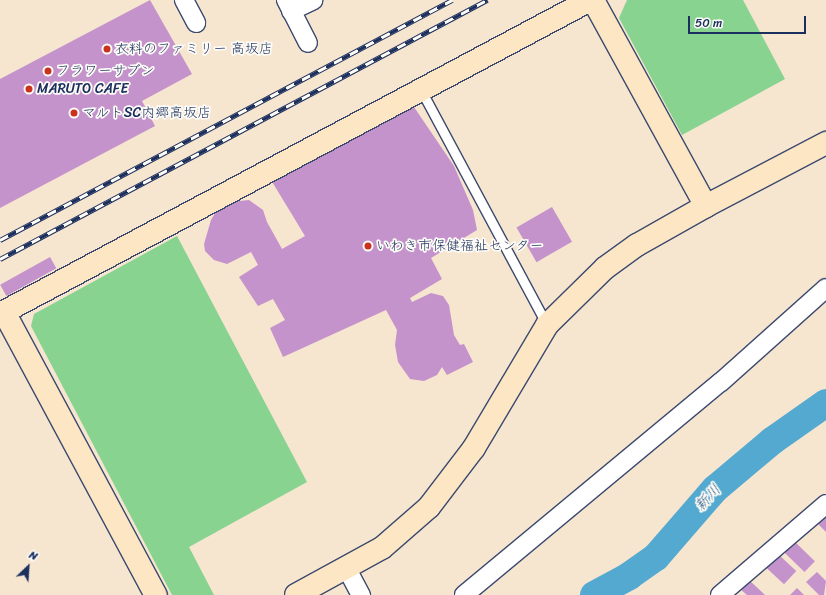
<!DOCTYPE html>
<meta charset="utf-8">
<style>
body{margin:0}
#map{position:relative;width:826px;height:595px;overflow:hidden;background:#f6e5cf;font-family:Sriracha,"Klee One",sans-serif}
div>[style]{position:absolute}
.green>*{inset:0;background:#88d390}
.river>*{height:28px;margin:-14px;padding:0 14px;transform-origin:14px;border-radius:14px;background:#53a9d0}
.building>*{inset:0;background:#c593cc;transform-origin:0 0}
.roads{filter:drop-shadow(1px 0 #3c4a6f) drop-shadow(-1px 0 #3c4a6f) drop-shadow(0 1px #3c4a6f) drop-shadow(0 -1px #3c4a6f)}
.lane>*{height:9px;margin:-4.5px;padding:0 4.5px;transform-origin:4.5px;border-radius:4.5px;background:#fff}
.street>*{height:18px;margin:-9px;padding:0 9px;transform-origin:9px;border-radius:9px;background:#fff}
.secondary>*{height:22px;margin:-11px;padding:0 11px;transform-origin:11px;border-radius:11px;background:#fce6c4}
.rail>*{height:4.5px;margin-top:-2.25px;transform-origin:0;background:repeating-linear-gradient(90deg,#fdfcf7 0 9px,#1b2f5e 0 18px);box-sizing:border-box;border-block:1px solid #1b2f5e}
.dots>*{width:11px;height:11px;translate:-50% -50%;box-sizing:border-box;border:2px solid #fdfcf7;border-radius:50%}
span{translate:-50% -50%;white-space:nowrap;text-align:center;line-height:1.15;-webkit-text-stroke:3.5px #fdfcf7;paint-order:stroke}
.poi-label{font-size:14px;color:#1b2f5e}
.left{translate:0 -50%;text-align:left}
.water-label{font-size:15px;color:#2f5a86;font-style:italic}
.north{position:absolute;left:8px;top:547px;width:40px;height:40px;-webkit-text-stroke:3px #fdfcf7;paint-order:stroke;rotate:25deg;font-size:11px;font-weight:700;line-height:16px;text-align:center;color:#1b2f5e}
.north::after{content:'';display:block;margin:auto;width:14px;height:18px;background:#1b2f5e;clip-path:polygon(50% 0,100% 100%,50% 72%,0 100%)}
.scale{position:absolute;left:688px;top:16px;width:118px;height:18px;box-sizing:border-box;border:2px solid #1b2f5e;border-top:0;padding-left:5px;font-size:12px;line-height:14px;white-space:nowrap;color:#1b2f5e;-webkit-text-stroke:3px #fdfcf7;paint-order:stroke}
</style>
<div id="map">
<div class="green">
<i style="clip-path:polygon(627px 0,743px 0,785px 79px,682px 135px,619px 18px)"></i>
<i style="clip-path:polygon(177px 236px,307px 482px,189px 547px,214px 595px,172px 595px,31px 326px,34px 314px)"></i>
</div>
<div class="river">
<i style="left:594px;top:595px;width:40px;rotate:-28deg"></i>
<i style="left:629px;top:576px;width:33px;rotate:-35deg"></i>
<i style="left:656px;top:557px;width:90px;rotate:-49.1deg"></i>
<i style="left:715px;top:489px;width:75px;rotate:-40.1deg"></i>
<i style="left:772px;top:441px;width:66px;rotate:-35.1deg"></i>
</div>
<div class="building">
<i style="clip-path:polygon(150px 0,192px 74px,142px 101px,155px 126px,0 208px,0 79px)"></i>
<i style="clip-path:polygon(414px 107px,454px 166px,473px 210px,477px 230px,431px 258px,442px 279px,410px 298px,412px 302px,431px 293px,443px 296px,449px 305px,454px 335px,460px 345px,464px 344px,473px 362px,447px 375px,442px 367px,437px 375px,424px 381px,410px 379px,398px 362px,395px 345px,397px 330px,386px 310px,283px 357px,270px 328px,285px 320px,273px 299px,258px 306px,239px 277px,258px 265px,251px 252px,227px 264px,214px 260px,205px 251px,204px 244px,211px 220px,217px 210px,230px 202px,249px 200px,263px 210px,267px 222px,282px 249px,305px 236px,271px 180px)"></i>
<i style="left:552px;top:207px;width:40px;height:41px;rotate:60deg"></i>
<i style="left:50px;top:257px;width:13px;height:57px;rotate:61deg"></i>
<i style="clip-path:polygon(826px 514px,826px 532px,817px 523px)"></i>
<i style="left:794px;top:541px;width:29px;height:15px;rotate:44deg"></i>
<i style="left:778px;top:554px;width:25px;height:18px;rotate:43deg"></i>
<i style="clip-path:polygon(817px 572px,826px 581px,824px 595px,819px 595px,806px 582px)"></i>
<i style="clip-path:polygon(749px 580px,765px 595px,747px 595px,740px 589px)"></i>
<i style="clip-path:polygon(797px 588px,804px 595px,790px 595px)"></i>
</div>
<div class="roads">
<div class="lane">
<i style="left:421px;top:90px;width:267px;rotate:61.8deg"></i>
</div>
<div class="street">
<i style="left:184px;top:0;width:26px;rotate:62deg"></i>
<i style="left:286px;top:0;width:48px;rotate:62.9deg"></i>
<i style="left:291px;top:11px;width:25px;rotate:-26deg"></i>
<i style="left:347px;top:569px;width:30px;rotate:62deg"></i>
<i style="left:464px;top:595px;width:334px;rotate:-39.7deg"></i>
<i style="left:721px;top:382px;width:141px;rotate:-41.8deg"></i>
<i style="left:720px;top:595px;width:140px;rotate:-40.6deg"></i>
</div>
<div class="secondary">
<i style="left:593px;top:0;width:235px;rotate:61.3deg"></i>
<i style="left:4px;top:312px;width:321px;rotate:61.8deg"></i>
<i style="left:0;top:314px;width:668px;rotate:-28.02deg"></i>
<i style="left:296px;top:595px;width:98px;rotate:-28.7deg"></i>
<i style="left:382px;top:548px;width:62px;rotate:-41.1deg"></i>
<i style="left:429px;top:507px;width:74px;rotate:-52.7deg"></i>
<i style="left:474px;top:448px;width:143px;rotate:-59.3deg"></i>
<i style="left:547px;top:325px;width:81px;rotate:-44.5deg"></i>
<i style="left:605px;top:268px;width:39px;rotate:-36deg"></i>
<i style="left:637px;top:245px;width:79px;rotate:-29.5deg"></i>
<i style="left:706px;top:206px;width:136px;rotate:-27.7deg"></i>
</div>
</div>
<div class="rail">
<i style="left:0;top:240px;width:512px;rotate:-27.97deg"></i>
<i style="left:0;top:259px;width:552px;rotate:-28.01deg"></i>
</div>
<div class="dots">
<i style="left:107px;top:49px;background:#c8321e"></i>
<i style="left:48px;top:71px;background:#c8321e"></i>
<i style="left:29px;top:89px;background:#c8321e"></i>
<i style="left:74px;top:113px;background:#c8321e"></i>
<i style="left:368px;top:246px;background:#c8321e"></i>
</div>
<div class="poi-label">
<span class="left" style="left:115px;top:49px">衣料のファミリー 高坂店</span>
<span class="left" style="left:56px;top:71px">フラワーサブン</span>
<span class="left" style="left:37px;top:89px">MARUTO CAFE</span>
<span class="left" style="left:82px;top:113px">マルトSC内郷高坂店</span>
<span class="left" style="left:376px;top:246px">いわき市保健福祉センター</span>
</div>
<div class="water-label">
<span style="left:708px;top:498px;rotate:-47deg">新川</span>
</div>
<div class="north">N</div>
<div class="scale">50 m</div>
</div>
